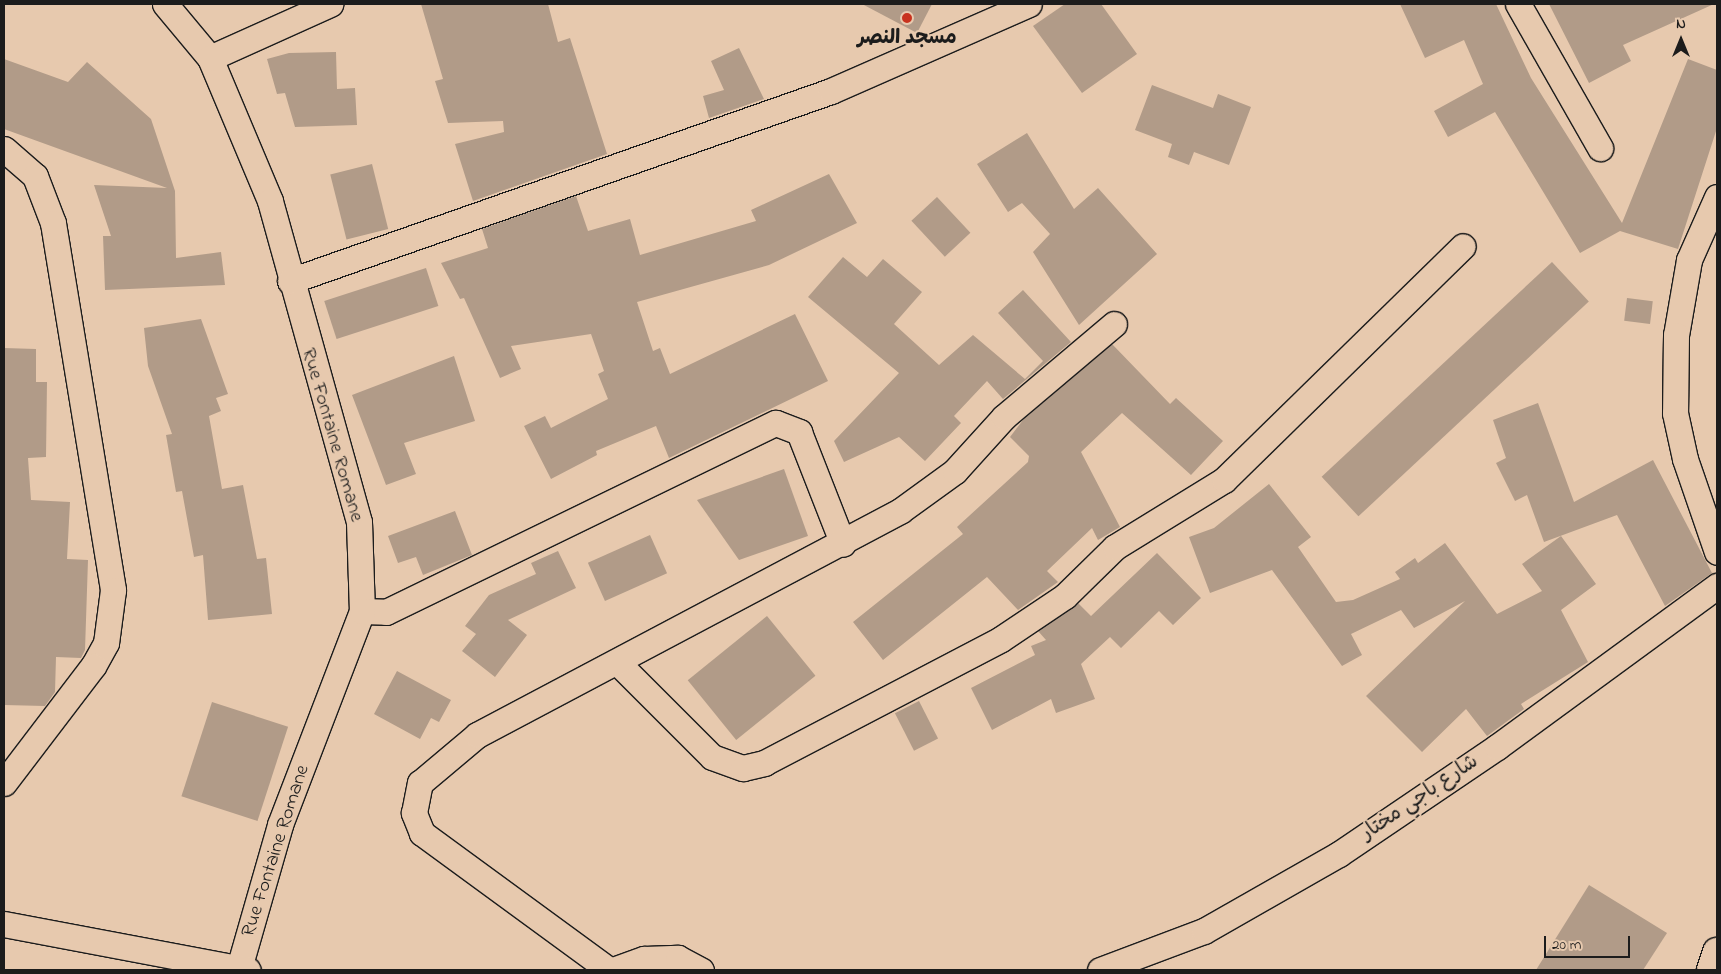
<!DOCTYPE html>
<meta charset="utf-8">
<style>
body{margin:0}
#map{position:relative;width:1721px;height:974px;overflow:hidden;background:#e7c9ae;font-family:"Indie Flower","Playpen Sans Arabic",sans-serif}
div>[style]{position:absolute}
.building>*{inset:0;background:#b19b88;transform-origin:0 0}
.roads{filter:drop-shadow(1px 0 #1c1c1c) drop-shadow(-1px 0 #1c1c1c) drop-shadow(0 1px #1c1c1c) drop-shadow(0 -1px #1c1c1c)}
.street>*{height:25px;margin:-12.5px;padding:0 12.5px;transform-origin:12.5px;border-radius:12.5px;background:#e7c9ae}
.secondary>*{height:28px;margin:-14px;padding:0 14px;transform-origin:14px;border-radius:14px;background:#e7c9ae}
.dots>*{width:14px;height:14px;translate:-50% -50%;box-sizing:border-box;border:2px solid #e7c9ae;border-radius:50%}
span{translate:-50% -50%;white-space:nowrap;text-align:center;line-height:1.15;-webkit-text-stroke:4px #e7c9ae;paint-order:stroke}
.poi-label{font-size:20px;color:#1c1c1c;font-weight:700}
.street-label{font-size:20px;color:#1c1c1c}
.frame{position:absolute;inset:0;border:5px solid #1c1c1c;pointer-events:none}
.north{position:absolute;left:1656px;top:15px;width:50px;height:50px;-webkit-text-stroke:4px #e7c9ae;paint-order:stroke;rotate:0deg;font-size:14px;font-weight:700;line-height:20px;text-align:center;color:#1c1c1c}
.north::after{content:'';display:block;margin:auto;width:18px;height:22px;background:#1c1c1c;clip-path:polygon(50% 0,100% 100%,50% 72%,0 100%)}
.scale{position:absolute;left:1544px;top:936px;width:86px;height:22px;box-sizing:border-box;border:2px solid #1c1c1c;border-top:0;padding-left:6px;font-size:15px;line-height:18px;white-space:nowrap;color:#1c1c1c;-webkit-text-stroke:4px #e7c9ae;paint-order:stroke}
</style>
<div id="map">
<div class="building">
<i style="clip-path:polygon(421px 4px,548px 4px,558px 42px,570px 38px,607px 154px,473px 201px,455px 144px,504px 132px,503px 121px,448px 123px,435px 81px,443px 79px)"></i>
<i style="clip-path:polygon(862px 4px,932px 4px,917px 33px)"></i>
<i style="clip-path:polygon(1065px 4px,1101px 4px,1137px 54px,1082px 93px,1033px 26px)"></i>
<i style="clip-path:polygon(1400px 4px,1496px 4px,1531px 78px,1622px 223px,1688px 59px,1717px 70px,1717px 128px,1678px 249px,1620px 231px,1580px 253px,1495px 112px,1448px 137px,1434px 111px,1483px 84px,1464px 40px,1425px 58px)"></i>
<i style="clip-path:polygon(1549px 4px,1714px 4px,1623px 45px,1631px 61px,1589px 83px)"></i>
<i style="clip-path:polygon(739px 48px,764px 99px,709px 118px,703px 96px,724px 90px,711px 61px)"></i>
<i style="clip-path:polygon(336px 52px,337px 89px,355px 88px,357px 125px,295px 127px,285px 93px,277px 94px,267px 59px,289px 53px)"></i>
<i style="clip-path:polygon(4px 59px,68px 82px,87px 62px,151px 119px,175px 191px,176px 258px,221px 252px,225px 285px,105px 290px,103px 236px,111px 236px,94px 185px,167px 188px,4px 129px)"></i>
<i style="clip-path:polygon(1152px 85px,1213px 108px,1218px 94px,1251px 107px,1229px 165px,1194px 152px,1189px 165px,1168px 157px,1172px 144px,1135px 130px)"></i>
<i style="clip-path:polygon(1027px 133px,1074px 209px,1098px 188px,1157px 254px,1079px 325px,1033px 252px,1050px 234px,1022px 203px,1008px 212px,977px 164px)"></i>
<i style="left:372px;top:164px;width:67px;height:43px;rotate:76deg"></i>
<i style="clip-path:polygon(829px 174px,857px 223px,769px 265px,637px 302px,653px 351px,660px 348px,670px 374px,795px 314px,828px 381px,669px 458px,656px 426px,596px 451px,597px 455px,551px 479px,524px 426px,545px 416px,551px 428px,608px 399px,598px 374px,604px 371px,591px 334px,511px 346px,521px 369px,500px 378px,464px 298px,460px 299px,441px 263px,488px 248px,482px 229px,576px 196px,588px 231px,630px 219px,640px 255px,756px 221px,751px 210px)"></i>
<i style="left:937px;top:197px;width:49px;height:35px;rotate:47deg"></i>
<i style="clip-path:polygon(843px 257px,867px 277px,883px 259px,922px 292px,894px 324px,939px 365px,973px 335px,1025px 379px,1043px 361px,998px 313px,1023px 290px,1071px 342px,1003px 399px,987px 381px,954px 416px,961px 423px,925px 461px,899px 437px,844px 462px,834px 441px,899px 373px,808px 297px)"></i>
<i style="left:1552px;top:262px;width:54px;height:315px;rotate:47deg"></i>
<i style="left:426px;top:268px;width:40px;height:107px;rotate:72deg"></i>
<i style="left:1627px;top:298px;width:26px;height:23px;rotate:7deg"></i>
<i style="clip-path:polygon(201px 319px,228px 394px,216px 398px,221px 411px,209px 416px,222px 489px,243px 485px,257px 559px,266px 558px,272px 614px,208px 620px,203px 555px,194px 557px,182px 491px,176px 492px,166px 435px,172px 434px,148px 366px,144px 328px)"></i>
<i style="clip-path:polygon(1112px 344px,1170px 404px,1176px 398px,1223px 441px,1191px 475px,1122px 413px,1081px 452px,1120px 527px,1098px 540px,1092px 528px,1047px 571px,1058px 582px,1018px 610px,987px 577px,883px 660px,853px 622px,963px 534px,957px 527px,1028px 462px,1029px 456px,1010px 437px,1023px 420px)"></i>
<i style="clip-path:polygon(4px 348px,36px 349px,36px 382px,47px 382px,46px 457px,28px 458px,31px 500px,70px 502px,67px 559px,88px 560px,85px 650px,81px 658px,56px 657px,55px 692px,45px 706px,4px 705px)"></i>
<i style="clip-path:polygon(454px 356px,475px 421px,404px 443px,416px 474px,386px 485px,352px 395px)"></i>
<i style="clip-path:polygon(1538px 403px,1574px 502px,1653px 460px,1712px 573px,1665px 606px,1617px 515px,1544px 542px,1527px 495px,1515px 501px,1496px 463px,1506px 458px,1493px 420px)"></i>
<i style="clip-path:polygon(784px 469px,808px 536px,739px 560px,697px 500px)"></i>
<i style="clip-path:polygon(1269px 484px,1311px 537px,1298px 547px,1336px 602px,1353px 600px,1400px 579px,1395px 572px,1415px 558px,1418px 563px,1445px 543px,1497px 614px,1542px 591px,1522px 564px,1561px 536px,1596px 584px,1561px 610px,1588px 662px,1521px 704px,1524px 709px,1487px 736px,1466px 709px,1422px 752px,1366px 696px,1465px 601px,1414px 628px,1401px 610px,1351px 634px,1362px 655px,1342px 666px,1272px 570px,1210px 593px,1189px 537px,1214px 528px)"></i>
<i style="clip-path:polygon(455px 511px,472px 555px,423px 575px,416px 557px,398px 563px,388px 536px)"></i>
<i style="left:650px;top:535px;width:42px;height:68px;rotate:66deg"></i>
<i style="clip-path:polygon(558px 551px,576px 588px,508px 620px,527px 635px,495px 677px,462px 651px,476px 634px,465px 626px,489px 595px,536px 574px,531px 563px)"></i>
<i style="clip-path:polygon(1157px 553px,1201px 598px,1173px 625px,1159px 611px,1121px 648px,1110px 637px,1081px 664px,1095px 699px,1056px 713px,1051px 699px,992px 730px,971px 688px,1035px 655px,1031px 646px,1046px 640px,1038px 631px,1078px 603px,1091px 616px)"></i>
<i style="left:767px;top:616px;width:77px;height:102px;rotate:51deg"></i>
<i style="clip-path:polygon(397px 671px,451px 700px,439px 722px,431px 718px,420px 739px,374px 714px)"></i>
<i style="left:919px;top:701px;width:42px;height:27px;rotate:63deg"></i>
<i style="left:212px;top:702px;width:80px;height:99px;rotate:18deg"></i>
<i style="clip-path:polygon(1589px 885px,1667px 933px,1643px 970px,1536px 970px)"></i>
</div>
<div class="roads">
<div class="street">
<i style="left:165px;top:4px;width:70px;rotate:50.2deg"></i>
<i style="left:210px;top:58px;width:155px;rotate:67.2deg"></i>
<i style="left:270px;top:201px;width:333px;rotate:74.5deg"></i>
<i style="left:359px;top:522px;width:89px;rotate:88.1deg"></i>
<i style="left:362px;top:611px;width:229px;rotate:111deg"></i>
<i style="left:280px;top:825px;width:149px;rotate:106deg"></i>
<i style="left:1518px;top:4px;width:166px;rotate:60.3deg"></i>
<i style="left:210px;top:58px;width:132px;rotate:-24.2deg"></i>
<i style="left:4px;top:149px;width:41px;rotate:41.1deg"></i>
<i style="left:35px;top:176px;width:50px;rotate:69deg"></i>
<i style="left:53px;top:223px;width:372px;rotate:80.7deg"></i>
<i style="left:113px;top:590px;width:53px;rotate:97.5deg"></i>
<i style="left:106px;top:643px;width:26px;rotate:119deg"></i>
<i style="left:93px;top:666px;width:147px;rotate:127.3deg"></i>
<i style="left:1717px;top:197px;width:69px;rotate:114deg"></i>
<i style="left:1689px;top:260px;width:76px;rotate:99.8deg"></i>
<i style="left:1676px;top:335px;width:78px;rotate:90.7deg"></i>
<i style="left:1675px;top:413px;width:47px;rotate:77.7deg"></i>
<i style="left:1685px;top:459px;width:98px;rotate:71deg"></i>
<i style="left:290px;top:281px;width:573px;rotate:-19.35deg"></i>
<i style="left:831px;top:91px;width:216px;rotate:-23.7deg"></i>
<i style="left:362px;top:611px;width:24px;rotate:2deg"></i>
<i style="left:386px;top:612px;width:433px;rotate:-25.9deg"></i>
<i style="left:776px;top:423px;width:25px;rotate:21deg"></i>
<i style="left:799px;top:432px;width:120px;rotate:68.6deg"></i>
<i style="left:617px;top:662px;width:134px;rotate:45deg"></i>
<i style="left:712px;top:757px;width:33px;rotate:20deg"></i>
<i style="left:743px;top:768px;width:22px;rotate:-13deg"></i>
<i style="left:764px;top:763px;width:267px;rotate:-27.6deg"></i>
<i style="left:1001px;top:639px;width:77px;rotate:-33.9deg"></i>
<i style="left:1065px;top:596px;width:70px;rotate:-44.4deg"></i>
<i style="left:1115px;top:547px;width:128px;rotate:-31.6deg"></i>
<i style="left:1224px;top:480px;width:334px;rotate:-44.4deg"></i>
<i style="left:4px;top:924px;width:248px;rotate:10.7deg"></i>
<i style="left:609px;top:970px;width:232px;rotate:-143.8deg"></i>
<i style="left:422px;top:833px;width:22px;rotate:-112deg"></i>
<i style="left:414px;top:813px;width:31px;rotate:-79deg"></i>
<i style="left:420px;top:783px;width:75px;rotate:-40.1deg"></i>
<i style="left:477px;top:735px;width:479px;rotate:-27.9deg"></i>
<i style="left:900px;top:511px;width:68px;rotate:-36deg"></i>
<i style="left:955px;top:471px;width:73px;rotate:-47.8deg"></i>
<i style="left:1004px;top:417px;width:144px;rotate:-40.2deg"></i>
<i style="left:613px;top:970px;width:33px;rotate:-20deg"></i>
<i style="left:644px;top:959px;width:34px;rotate:-2deg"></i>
<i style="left:678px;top:958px;width:26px;rotate:28deg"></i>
<i style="left:1100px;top:970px;width:111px;rotate:-20.6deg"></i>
<i style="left:1204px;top:931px;width:155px;rotate:-29.7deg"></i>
<i style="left:1339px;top:854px;width:191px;rotate:-34.1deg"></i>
<i style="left:1497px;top:747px;width:273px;rotate:-36.2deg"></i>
</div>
<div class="secondary">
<i style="left:1711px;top:970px;width:19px;rotate:-72deg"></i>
</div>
</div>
<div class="dots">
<i style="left:907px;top:18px;background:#c8321e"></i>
</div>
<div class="poi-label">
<span style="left:907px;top:38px">مسجد النصر</span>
</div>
<div class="street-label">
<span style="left:332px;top:435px;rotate:74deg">Rue Fontaine Romane</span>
<span style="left:1420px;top:798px;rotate:-34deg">شارع باجي مختار</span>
<span style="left:276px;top:851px;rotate:-72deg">Rue Fontaine Romane</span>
</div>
<div class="frame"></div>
<div class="north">N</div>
<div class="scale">20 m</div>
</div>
